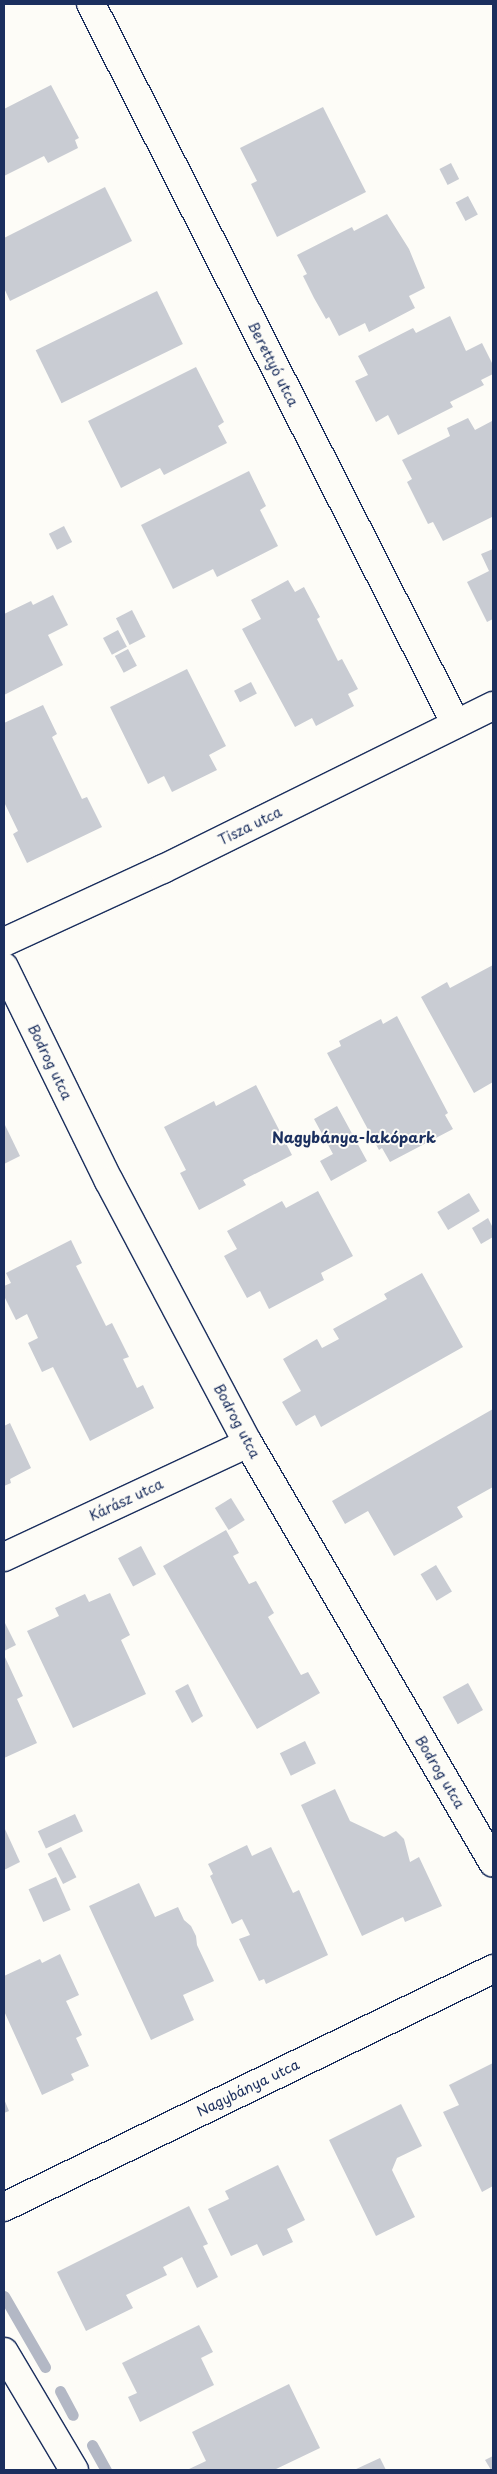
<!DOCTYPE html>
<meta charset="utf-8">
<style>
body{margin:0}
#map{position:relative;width:497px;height:2474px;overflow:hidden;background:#fdfcf7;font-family:"Playpen Sans",sans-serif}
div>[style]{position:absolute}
.stream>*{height:11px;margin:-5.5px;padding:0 5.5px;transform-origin:5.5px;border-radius:5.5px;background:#b3b8c5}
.building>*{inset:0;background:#c9ccd3;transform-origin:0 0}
.roads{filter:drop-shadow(1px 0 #1b2f5e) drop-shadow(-1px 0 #1b2f5e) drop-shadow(0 1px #1b2f5e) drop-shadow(0 -1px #1b2f5e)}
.minor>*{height:28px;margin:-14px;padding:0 14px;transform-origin:14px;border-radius:14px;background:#fdfcf7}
span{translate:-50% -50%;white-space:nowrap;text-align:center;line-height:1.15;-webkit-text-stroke:4px #fdfcf7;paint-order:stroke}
.street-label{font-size:14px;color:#1b2f5e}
.neighbourhood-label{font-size:15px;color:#1b2f5e;font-weight:700}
.frame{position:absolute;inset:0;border:5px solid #1b2f5e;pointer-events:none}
</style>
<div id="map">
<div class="stream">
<i style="left:4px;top:2296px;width:82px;rotate:60deg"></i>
<i style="left:60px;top:2391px;width:27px;rotate:62deg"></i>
<i style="left:92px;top:2445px;width:29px;rotate:61deg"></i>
</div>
<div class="building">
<i style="clip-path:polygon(51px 85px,79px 138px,75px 140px,78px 148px,48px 163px,44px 156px,4px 176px,4px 109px)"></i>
<i style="clip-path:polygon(323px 107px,366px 192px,277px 237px,251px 184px,257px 181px,240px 148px)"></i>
<i style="left:451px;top:163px;width:18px;height:13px;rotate:63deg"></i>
<i style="clip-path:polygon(105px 187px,132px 241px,10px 301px,4px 288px,4px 238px)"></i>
<i style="left:468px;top:196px;width:21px;height:14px;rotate:62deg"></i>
<i style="clip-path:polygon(387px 214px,409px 249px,425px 288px,409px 296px,415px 308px,369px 332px,365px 323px,339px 336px,329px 317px,326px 319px,314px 298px,303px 276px,307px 274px,297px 255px,352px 227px,354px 231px)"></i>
<i style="left:157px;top:291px;width:59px;height:135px;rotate:64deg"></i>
<i style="clip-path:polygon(450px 316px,466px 351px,482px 343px,493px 365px,493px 374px,481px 380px,484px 385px,450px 402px,453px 407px,398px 435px,388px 415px,376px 422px,355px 381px,368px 375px,358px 356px,413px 328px,416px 333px)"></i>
<i style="clip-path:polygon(196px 367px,224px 422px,218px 426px,227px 443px,164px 475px,160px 468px,121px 488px,88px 421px)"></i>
<i style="clip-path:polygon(468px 418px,475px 430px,492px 421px,493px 424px,493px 520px,492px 517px,443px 541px,433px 522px,428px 524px,407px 482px,412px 479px,402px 460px,450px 436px,447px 428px)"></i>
<i style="clip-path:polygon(249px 471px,266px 506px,260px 510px,278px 546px,217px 577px,213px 569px,173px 589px,141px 525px)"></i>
<i style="left:64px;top:526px;width:18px;height:17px;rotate:63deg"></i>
<i style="clip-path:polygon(493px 549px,493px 619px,487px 622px,467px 582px,489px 571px,481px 554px)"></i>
<i style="clip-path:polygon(288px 580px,295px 592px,304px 587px,320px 617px,317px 619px,338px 661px,342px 659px,358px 689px,348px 694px,354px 706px,316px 726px,312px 718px,295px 727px,242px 629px,261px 619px,251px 600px)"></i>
<i style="clip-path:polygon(53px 595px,68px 625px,48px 635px,63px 665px,4px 695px,4px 614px,31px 601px,33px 605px)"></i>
<i style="left:132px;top:610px;width:30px;height:18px;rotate:63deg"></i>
<i style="left:118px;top:630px;width:19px;height:17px;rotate:62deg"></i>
<i style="left:128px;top:649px;width:19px;height:15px;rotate:62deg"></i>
<i style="clip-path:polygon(187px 669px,226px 746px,209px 755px,217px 770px,172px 792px,164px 776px,148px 784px,110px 707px)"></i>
<i style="left:251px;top:682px;width:13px;height:19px;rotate:63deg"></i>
<i style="clip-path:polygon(43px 705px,57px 734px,52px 737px,82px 799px,87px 797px,102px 827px,27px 863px,13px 834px,18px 831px,4px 802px,4px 723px)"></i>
<i style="clip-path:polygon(493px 965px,493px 1082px,474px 1093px,421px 997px,447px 982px,450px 988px)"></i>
<i style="clip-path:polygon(397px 1016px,448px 1113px,445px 1115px,453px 1129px,390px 1162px,382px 1148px,379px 1150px,327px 1053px,341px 1046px,339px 1041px,381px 1019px,383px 1024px)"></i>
<i style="clip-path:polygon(256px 1085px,292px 1155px,243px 1180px,246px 1185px,199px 1210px,180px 1173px,186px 1170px,164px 1127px,214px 1101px,216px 1106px)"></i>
<i style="clip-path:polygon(337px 1106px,367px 1161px,331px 1181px,320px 1161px,333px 1154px,314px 1119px)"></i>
<i style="clip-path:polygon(4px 1123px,20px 1156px,4px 1164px)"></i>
<i style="clip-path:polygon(318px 1191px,353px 1256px,321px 1273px,324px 1280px,269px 1309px,260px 1291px,247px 1298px,224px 1256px,237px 1249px,227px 1231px,282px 1201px,286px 1208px)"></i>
<i style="left:469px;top:1193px;width:21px;height:37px;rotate:59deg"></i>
<i style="clip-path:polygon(488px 1218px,493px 1228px,493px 1237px,481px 1244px,472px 1228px)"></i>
<i style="clip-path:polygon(71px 1240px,82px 1263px,76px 1266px,106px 1326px,112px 1323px,129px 1357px,123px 1359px,137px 1388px,143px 1385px,154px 1408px,90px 1441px,53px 1367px,42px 1372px,28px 1343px,38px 1338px,27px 1314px,16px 1320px,4px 1296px,4px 1286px,11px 1283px,6px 1273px)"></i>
<i style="clip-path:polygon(422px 1273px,463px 1347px,321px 1427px,315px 1415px,296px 1426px,282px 1402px,301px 1391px,283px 1359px,317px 1339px,322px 1348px,339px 1339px,333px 1329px,387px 1299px,384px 1294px)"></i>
<i style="clip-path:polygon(493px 1409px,493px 1487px,457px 1507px,463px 1517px,394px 1556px,368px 1511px,345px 1524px,332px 1501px)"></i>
<i style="clip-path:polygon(10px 1423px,31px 1468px,10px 1479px,11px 1483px,4px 1486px,4px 1426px)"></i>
<i style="left:231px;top:1498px;width:26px;height:19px;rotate:58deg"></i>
<i style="clip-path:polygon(226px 1530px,239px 1553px,233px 1556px,249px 1584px,256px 1581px,274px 1613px,268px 1617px,301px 1675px,308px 1672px,320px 1693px,257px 1729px,163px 1566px)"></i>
<i style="left:141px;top:1546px;width:32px;height:26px;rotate:62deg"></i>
<i style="left:436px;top:1565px;width:31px;height:18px;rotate:59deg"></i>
<i style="clip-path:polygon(110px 1593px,130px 1635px,121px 1640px,146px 1694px,73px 1728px,27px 1631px,59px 1616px,55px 1608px,85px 1594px,89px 1602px)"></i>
<i style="clip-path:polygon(4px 1621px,16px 1645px,4px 1651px)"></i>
<i style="clip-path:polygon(4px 1655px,23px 1696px,17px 1699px,37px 1743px,4px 1758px)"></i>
<i style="left:468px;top:1683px;width:31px;height:29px;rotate:61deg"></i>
<i style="clip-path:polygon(188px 1684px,203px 1716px,192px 1723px,175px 1691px)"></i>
<i style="left:305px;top:1741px;width:25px;height:28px;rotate:64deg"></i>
<i style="clip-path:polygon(335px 1789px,350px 1821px,384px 1837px,396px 1831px,404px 1839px,410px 1862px,419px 1857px,442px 1906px,405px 1922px,403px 1917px,362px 1936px,301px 1805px)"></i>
<i style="left:75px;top:1814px;width:19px;height:41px;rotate:65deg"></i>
<i style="clip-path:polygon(4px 1827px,20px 1862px,4px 1870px)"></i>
<i style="clip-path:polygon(247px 1845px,252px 1856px,271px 1847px,293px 1893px,299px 1890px,328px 1955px,266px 1984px,264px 1979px,259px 1981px,239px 1939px,250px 1935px,242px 1919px,232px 1924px,210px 1876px,213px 1874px,208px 1864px)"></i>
<i style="left:61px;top:1847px;width:34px;height:15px;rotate:63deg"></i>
<i style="left:56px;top:1877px;width:36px;height:30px;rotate:66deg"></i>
<i style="clip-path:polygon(139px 1883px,155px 1917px,178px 1907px,184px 1920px,191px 1926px,196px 1936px,197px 1945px,214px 1981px,183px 1995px,194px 2020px,151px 2040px,89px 1906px)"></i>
<i style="clip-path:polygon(60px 1954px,79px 1995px,66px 2001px,82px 2035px,76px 2038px,89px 2066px,71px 2074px,74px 2080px,42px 2095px,4px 2011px,4px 1976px,40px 1959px,42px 1963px)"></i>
<i style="clip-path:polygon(493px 2063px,493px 2186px,482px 2192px,443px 2112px,459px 2105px,449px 2085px)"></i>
<i style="clip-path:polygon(4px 2099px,9px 2111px,4px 2113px)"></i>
<i style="clip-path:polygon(401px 2104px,422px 2146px,397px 2158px,392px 2170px,415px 2217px,376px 2236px,329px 2140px)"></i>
<i style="clip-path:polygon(278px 2165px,305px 2220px,287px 2229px,293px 2242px,263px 2256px,257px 2244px,231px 2256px,208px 2209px,229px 2199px,225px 2191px)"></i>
<i style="clip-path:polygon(189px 2206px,208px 2244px,203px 2246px,218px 2277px,197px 2288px,182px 2257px,163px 2267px,167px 2275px,126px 2295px,133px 2308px,86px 2331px,57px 2272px)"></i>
<i style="clip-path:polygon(199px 2325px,213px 2352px,201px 2358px,214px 2385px,140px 2422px,128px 2397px,137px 2393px,122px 2363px)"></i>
<i style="clip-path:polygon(289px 2384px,320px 2448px,274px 2470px,187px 2470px,206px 2461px,192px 2432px)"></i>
<i style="clip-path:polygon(493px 2456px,493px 2470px,491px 2470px,485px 2460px)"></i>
<i style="clip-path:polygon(380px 2458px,386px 2470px,354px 2470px)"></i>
</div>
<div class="roads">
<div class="minor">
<i style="left:91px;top:4px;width:807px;rotate:63.12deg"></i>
<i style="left:4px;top:942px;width:175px;rotate:-24.7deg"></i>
<i style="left:163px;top:869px;width:368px;rotate:-26.3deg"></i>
<i style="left:4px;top:967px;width:238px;rotate:63.9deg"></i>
<i style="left:109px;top:1181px;width:297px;rotate:62.1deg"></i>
<i style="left:248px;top:1443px;width:486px;rotate:59.7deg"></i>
<i style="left:4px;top:1557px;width:269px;rotate:-25deg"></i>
<i style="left:4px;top:2207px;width:544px;rotate:-25.95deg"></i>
<i style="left:4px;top:2352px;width:137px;rotate:59.3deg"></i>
</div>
</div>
<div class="street-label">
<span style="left:273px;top:364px;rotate:63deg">Berettyó utca</span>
<span style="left:250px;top:826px;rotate:-26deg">Tisza utca</span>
<span style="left:50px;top:1062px;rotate:64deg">Bodrog utca</span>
<span style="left:237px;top:1421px;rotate:62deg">Bodrog utca</span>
<span style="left:126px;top:1500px;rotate:-25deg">Kárász utca</span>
<span style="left:440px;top:1772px;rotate:59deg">Bodrog utca</span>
<span style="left:248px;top:2088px;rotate:-26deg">Nagybánya utca</span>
</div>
<div class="neighbourhood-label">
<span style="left:354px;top:1137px">Nagybánya-lakópark</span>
</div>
<div class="frame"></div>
</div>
